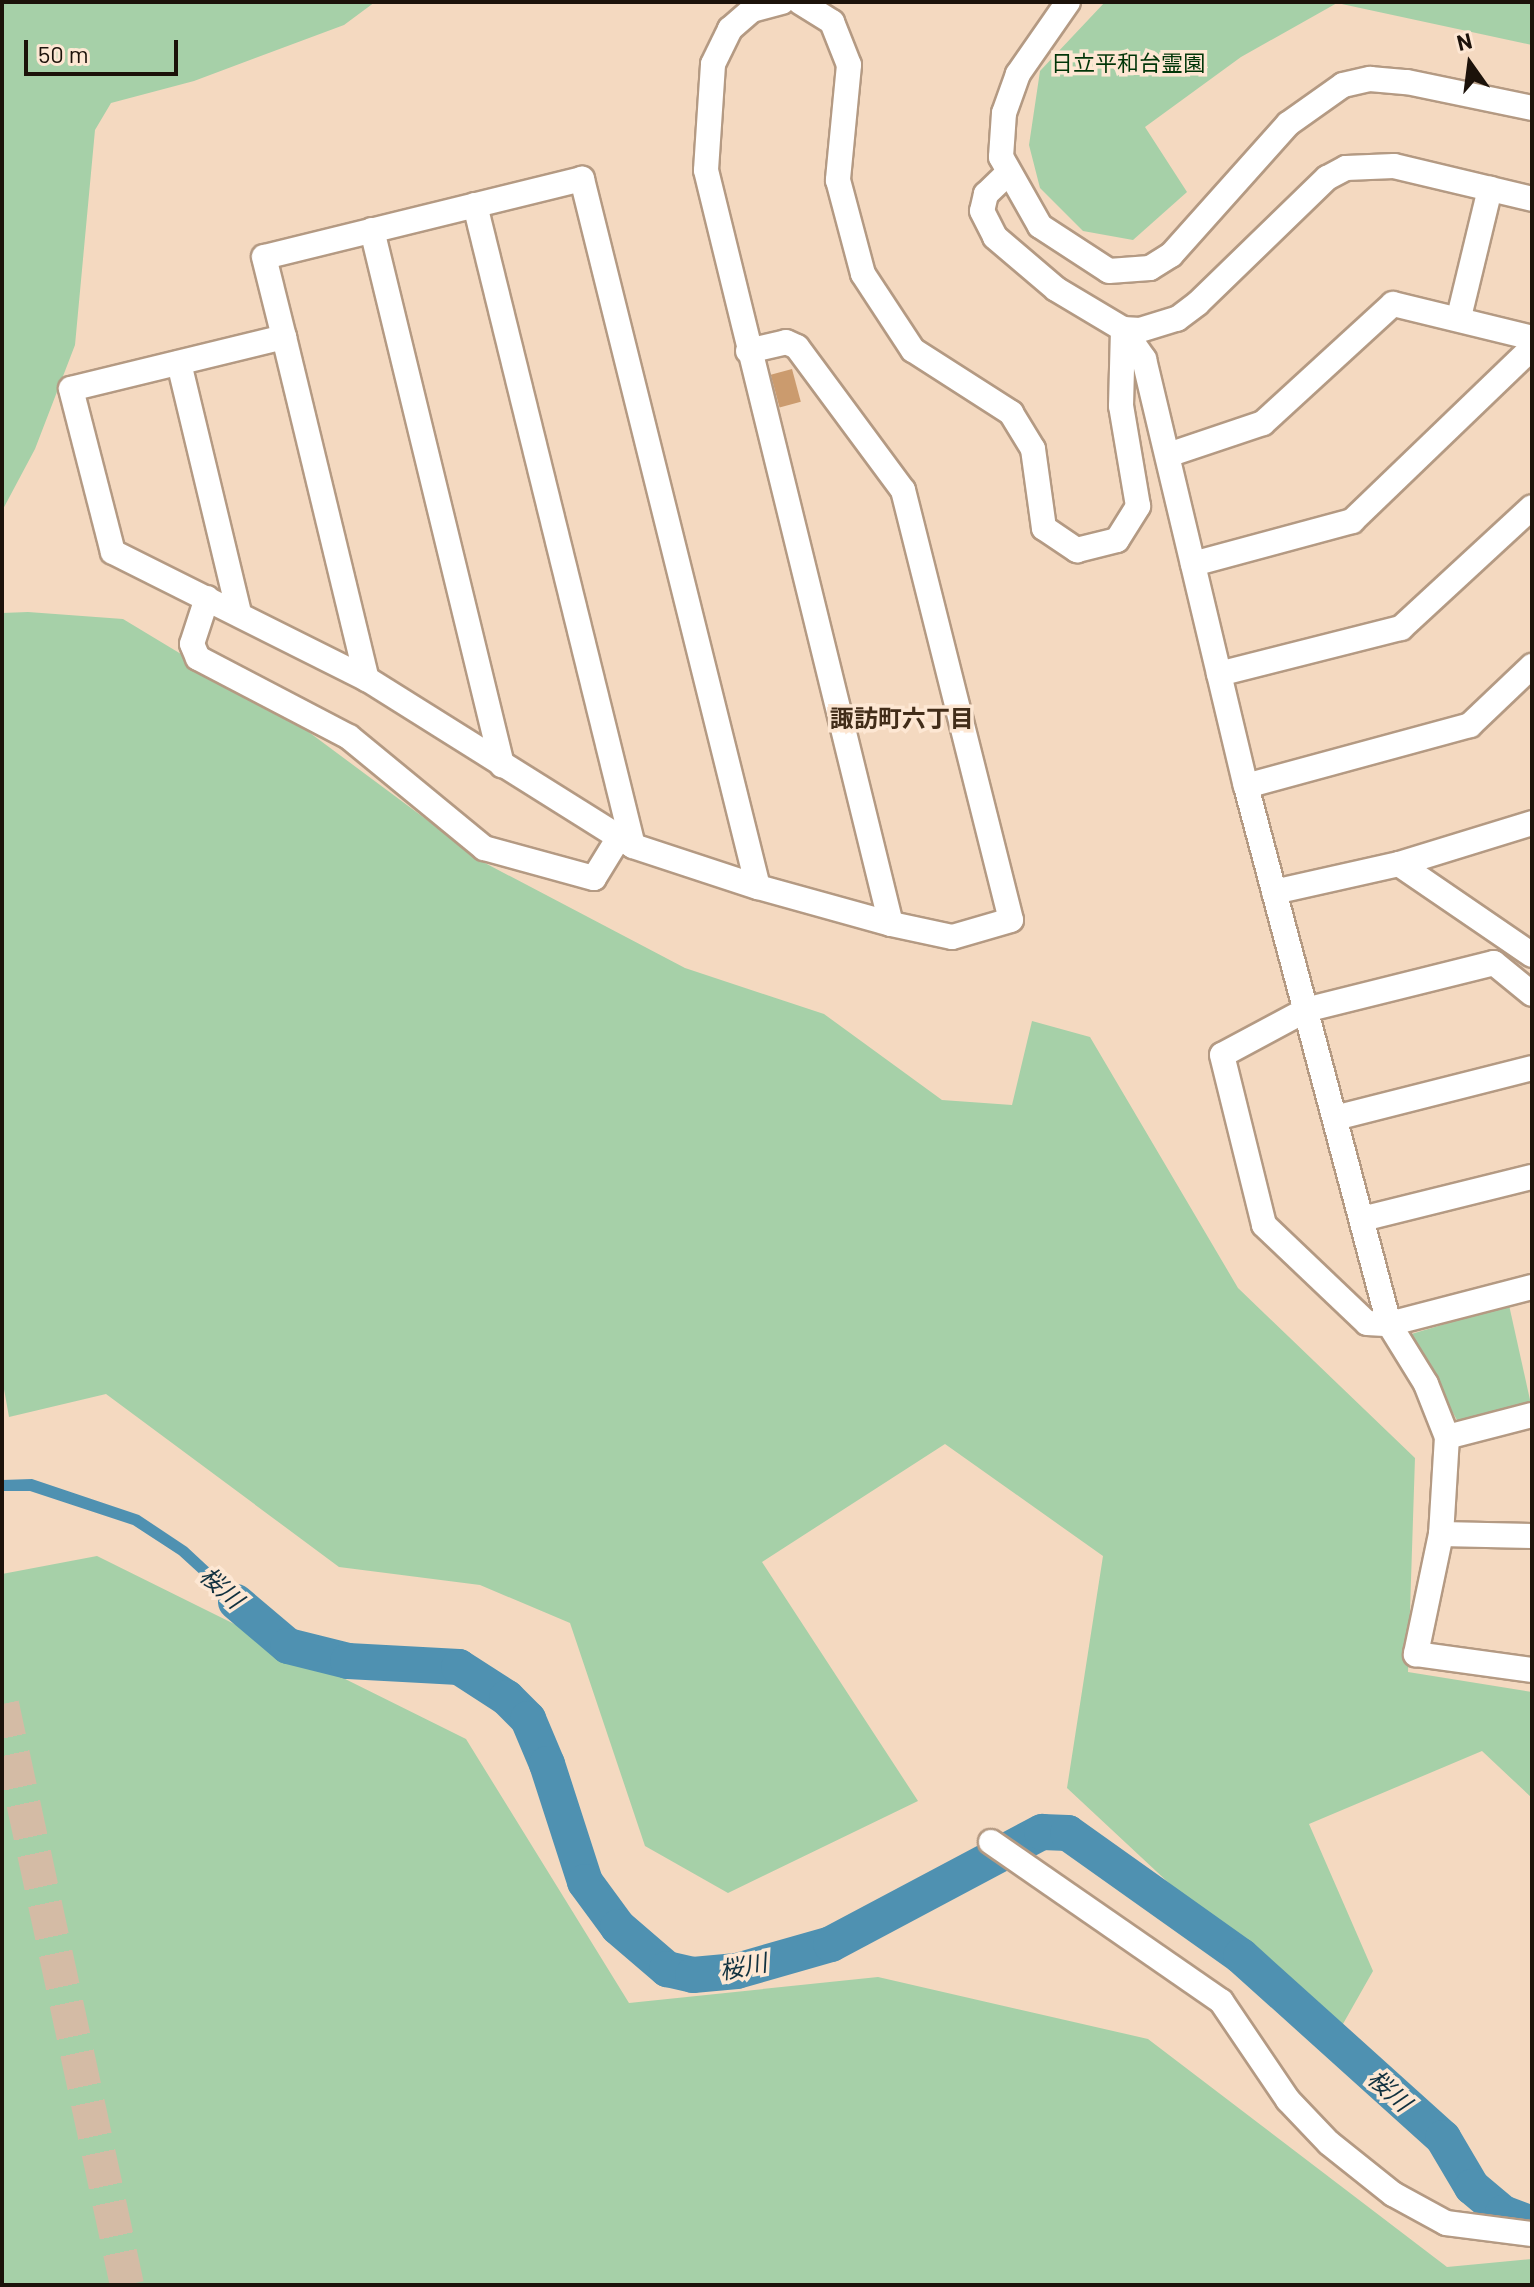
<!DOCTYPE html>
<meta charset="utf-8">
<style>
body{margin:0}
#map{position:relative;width:1534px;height:2287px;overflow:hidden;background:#f4d9c0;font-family:Barlow,"Noto Sans JP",sans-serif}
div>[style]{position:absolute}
.green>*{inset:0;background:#a6d0a8}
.water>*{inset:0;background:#4f91b1}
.river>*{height:36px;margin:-18px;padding:0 18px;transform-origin:18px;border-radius:18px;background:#4f91b1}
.building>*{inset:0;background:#cb9b6e;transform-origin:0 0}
.highway-tunnel>*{height:34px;margin-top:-17px;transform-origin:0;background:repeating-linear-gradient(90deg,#d4bba5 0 34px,transparent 0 51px)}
.roads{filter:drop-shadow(2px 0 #b49a83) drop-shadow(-2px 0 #b49a83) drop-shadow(0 2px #b49a83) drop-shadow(0 -2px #b49a83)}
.minor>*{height:24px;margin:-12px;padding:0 12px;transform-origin:12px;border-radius:12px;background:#fff}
span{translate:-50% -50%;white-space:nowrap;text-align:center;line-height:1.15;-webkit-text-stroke:7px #fde7d3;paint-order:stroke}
.park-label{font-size:22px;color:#003508}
.neighbourhood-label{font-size:24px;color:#422d19;font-weight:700}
.water-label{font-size:24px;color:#11313f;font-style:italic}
.frame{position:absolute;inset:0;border:4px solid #1c120a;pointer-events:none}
.north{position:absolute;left:1430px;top:24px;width:80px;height:80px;-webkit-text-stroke:6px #fde7d3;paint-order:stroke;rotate:346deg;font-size:22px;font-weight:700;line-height:32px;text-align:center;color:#1c120a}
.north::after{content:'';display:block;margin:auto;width:28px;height:36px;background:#1c120a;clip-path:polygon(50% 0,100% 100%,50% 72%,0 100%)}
.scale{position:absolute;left:24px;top:40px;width:154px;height:36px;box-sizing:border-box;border:4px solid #1c120a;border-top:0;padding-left:10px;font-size:24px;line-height:28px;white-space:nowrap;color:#1c120a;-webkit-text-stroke:6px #fde7d3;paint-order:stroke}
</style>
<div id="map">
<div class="green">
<i style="clip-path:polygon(2px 2px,375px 2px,344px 25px,194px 81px,111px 103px,95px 130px,75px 345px,35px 449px,2px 511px)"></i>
<i style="clip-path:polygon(1105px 2px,1532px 2px,1532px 45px,1337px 3px,1241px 57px,1145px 127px,1187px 192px,1133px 240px,1083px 231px,1040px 188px,1029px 145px,1040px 71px)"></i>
<i style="clip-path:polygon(28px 612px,123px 619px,302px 727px,485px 863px,685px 968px,824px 1014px,942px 1100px,1012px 1105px,1032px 1021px,1090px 1037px,1238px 1288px,1415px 1458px,1408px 1672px,1532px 1692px,1532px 1798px,1482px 1751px,1309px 1824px,1373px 1971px,1335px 2038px,1067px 1788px,1103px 1556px,945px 1444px,762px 1562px,918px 1801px,728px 1893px,645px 1846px,570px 1623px,480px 1585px,339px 1567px,106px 1394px,9px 1417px,2px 1378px,2px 613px)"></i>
<i style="clip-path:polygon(1509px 1305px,1532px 1409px,1461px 1427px,1408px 1335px)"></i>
<i style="clip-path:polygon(97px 1556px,466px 1739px,629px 2003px,878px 1977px,1148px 2039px,1447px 2267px,1532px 2259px,1532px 2285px,2px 2285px,2px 1574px)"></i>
</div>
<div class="water">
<i style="clip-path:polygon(32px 1479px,139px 1515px,187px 1547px,274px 1628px,270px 1638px,179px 1555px,133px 1525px,30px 1491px,2px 1491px,2px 1480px)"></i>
</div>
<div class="river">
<i style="left:236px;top:1602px;width:68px;rotate:40.2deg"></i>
<i style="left:288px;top:1646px;width:62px;rotate:14deg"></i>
<i style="left:348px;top:1661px;width:111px;rotate:3.1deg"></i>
<i style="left:459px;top:1667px;width:57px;rotate:32.9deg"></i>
<i style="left:507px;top:1698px;width:30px;rotate:45deg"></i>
<i style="left:528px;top:1719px;width:49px;rotate:67.1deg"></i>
<i style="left:547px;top:1764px;width:124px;rotate:72.1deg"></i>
<i style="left:585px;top:1882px;width:56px;rotate:53.7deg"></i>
<i style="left:618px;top:1927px;width:65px;rotate:40.6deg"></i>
<i style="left:667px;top:1969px;width:27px;rotate:13deg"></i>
<i style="left:693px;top:1975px;width:44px;rotate:-5.2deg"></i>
<i style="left:737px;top:1971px;width:98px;rotate:-16deg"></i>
<i style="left:831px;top:1944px;width:239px;rotate:-28deg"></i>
<i style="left:1042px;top:1832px;width:26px;rotate:2deg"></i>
<i style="left:1068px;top:1833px;width:212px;rotate:35.4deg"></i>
<i style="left:1241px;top:1956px;width:272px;rotate:42deg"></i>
<i style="left:1443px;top:2138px;width:57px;rotate:59.4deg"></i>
<i style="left:1472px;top:2187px;width:40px;rotate:40deg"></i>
<i style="left:1503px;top:2213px;width:31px;rotate:21deg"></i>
</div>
<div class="building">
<i style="left:792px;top:369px;width:34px;height:22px;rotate:75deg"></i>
</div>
<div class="highway-tunnel">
<i style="left:2px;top:1704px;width:594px;rotate:77.86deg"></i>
</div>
<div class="roads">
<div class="minor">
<i style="left:800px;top:2px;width:38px;rotate:32deg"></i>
<i style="left:832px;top:22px;width:46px;rotate:68.4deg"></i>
<i style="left:849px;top:65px;width:116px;rotate:95.5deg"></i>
<i style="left:838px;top:180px;width:97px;rotate:75.1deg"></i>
<i style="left:863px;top:274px;width:91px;rotate:56.7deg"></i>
<i style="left:913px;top:350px;width:117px;rotate:32.7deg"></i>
<i style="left:1011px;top:413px;width:42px;rotate:58.6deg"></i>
<i style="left:1033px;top:449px;width:80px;rotate:82.1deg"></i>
<i style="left:1044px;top:528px;width:40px;rotate:34deg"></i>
<i style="left:1077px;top:550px;width:41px;rotate:-14deg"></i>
<i style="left:1117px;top:540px;width:40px;rotate:-58deg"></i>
<i style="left:1138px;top:506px;width:101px;rotate:-99.6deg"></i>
<i style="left:1121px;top:406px;width:77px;rotate:-88.5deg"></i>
<i style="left:1068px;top:2px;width:88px;rotate:124.8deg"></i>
<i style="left:1018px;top:74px;width:41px;rotate:109.7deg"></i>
<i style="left:1004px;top:113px;width:44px;rotate:93.9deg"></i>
<i style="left:1001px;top:157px;width:79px;rotate:60.5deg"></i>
<i style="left:1040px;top:226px;width:82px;rotate:33.1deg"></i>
<i style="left:1109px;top:271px;width:41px;rotate:-4.2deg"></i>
<i style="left:1150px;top:268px;width:25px;rotate:-32deg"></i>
<i style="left:1171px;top:255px;width:176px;rotate:-48.2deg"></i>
<i style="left:1288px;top:124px;width:67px;rotate:-35.3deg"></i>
<i style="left:1343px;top:85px;width:28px;rotate:-13deg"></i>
<i style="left:1370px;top:79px;width:37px;rotate:5deg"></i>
<i style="left:1407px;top:82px;width:128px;rotate:11.7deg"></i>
<i style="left:1006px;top:175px;width:28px;rotate:136deg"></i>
<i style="left:986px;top:194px;width:17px;rotate:103deg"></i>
<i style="left:982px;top:211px;width:29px;rotate:63deg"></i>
<i style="left:995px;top:237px;width:80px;rotate:40.4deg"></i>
<i style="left:1056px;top:289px;width:78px;rotate:30.8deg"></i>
<i style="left:1123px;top:329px;width:17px;rotate:3deg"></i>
<i style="left:1140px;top:330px;width:39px;rotate:-17deg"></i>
<i style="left:1177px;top:319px;width:26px;rotate:-37deg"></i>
<i style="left:1198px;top:303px;width:180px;rotate:-44.1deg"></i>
<i style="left:1327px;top:178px;width:21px;rotate:-28deg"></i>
<i style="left:1346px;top:168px;width:48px;rotate:-2.4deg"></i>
<i style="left:1394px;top:166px;width:142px;rotate:13.4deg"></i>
<i style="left:475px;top:205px;width:660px;rotate:76.15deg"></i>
<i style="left:372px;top:230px;width:551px;rotate:76.34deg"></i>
<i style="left:1459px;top:317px;width:132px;rotate:-76.4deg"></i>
<i style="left:1123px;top:329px;width:37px;rotate:55deg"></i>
<i style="left:1144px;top:359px;width:439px;rotate:76.6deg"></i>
<i style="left:1246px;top:786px;width:557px;rotate:75.11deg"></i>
<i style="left:1389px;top:1324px;width:70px;rotate:58.3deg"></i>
<i style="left:1426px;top:1384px;width:57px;rotate:68.4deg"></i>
<i style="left:1447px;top:1437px;width:97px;rotate:93.5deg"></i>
<i style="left:1441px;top:1534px;width:123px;rotate:101.8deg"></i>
<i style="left:1416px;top:1654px;width:117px;rotate:7.9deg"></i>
<i style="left:284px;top:337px;width:219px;rotate:166.3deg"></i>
<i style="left:71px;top:389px;width:168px;rotate:75.6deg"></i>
<i style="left:113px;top:552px;width:284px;rotate:26.6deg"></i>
<i style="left:367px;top:679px;width:314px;rotate:32.1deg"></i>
<i style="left:633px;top:846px;width:132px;rotate:18.2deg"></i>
<i style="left:758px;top:887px;width:730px;rotate:-103.96deg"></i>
<i style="left:582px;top:179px;width:327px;rotate:166.2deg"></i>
<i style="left:264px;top:257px;width:82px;rotate:76deg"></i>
<i style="left:284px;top:337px;width:352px;rotate:76.4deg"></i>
<i style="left:748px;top:351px;width:39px;rotate:-13deg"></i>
<i style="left:786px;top:342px;width:12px;rotate:24deg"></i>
<i style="left:797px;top:347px;width:178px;rotate:53.5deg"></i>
<i style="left:903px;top:490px;width:443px;rotate:75.9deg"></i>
<i style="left:1011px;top:920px;width:61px;rotate:163.9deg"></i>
<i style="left:952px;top:937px;width:62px;rotate:-168deg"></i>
<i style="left:179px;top:363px;width:257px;rotate:76.5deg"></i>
<i style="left:1168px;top:455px;width:100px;rotate:-18.6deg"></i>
<i style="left:1263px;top:423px;width:176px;rotate:-42.5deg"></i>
<i style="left:1393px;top:304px;width:143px;rotate:13.7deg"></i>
<i style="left:1193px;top:564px;width:165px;rotate:-15.1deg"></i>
<i style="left:1352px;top:521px;width:250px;rotate:-43.9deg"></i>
<i style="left:207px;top:598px;width:48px;rotate:108.1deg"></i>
<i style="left:192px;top:644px;width:15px;rotate:67deg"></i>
<i style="left:198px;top:658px;width:170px;rotate:27.6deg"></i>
<i style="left:349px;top:737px;width:175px;rotate:39.4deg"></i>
<i style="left:484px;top:848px;width:114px;rotate:15.3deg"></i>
<i style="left:594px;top:878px;width:46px;rotate:-58.4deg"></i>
<i style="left:1219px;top:674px;width:188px;rotate:-14.2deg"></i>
<i style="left:1401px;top:628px;width:178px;rotate:-42.7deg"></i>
<i style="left:1246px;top:786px;width:232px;rotate:-15.2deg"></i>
<i style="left:1470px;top:725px;width:86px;rotate:-43.6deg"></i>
<i style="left:1399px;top:864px;width:139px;rotate:-17.1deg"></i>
<i style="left:758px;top:887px;width:138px;rotate:15.5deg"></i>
<i style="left:891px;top:924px;width:776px;rotate:-103.79deg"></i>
<i style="left:706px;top:170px;width:106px;rotate:-86.2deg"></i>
<i style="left:713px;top:64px;width:39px;rotate:-64deg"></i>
<i style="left:730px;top:29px;width:29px;rotate:-41deg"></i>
<i style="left:752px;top:10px;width:31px;rotate:-15deg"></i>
<i style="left:1274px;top:892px;width:128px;rotate:-12.6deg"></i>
<i style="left:1399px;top:864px;width:161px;rotate:34.4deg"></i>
<i style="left:1532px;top:994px;width:49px;rotate:-140.8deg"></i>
<i style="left:1494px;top:963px;width:194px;rotate:166deg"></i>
<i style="left:1306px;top:1010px;width:95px;rotate:151.8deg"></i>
<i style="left:1222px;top:1055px;width:175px;rotate:76.1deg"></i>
<i style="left:1264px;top:1225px;width:142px;rotate:43.6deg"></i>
<i style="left:1367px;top:1323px;width:22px;rotate:3deg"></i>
<i style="left:1389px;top:1324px;width:148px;rotate:-14.5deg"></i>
<i style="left:1335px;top:1118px;width:203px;rotate:-14.2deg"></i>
<i style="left:1362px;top:1219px;width:175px;rotate:-13.9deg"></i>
<i style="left:1447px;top:1437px;width:88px;rotate:-14.5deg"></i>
<i style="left:1441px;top:1534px;width:91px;rotate:1.3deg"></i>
<i style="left:991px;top:1842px;width:280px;rotate:34.7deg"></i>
<i style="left:1221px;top:2001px;width:120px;rotate:55.9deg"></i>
<i style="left:1288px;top:2100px;width:59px;rotate:46.4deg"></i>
<i style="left:1329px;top:2143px;width:82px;rotate:38.6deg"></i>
<i style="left:1393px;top:2194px;width:60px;rotate:28.7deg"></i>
<i style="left:1446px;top:2223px;width:87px;rotate:7.3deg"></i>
</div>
</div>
<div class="park-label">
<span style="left:1128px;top:63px">日立平和台霊園</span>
</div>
<div class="neighbourhood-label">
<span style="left:902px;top:718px">諏訪町六丁目</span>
</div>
<div class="water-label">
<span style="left:222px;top:1587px;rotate:42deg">桜川</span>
<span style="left:743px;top:1966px;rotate:-11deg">桜川</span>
<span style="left:1390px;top:2090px;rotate:42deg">桜川</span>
</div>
<div class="frame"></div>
<div class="north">N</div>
<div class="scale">50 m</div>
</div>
